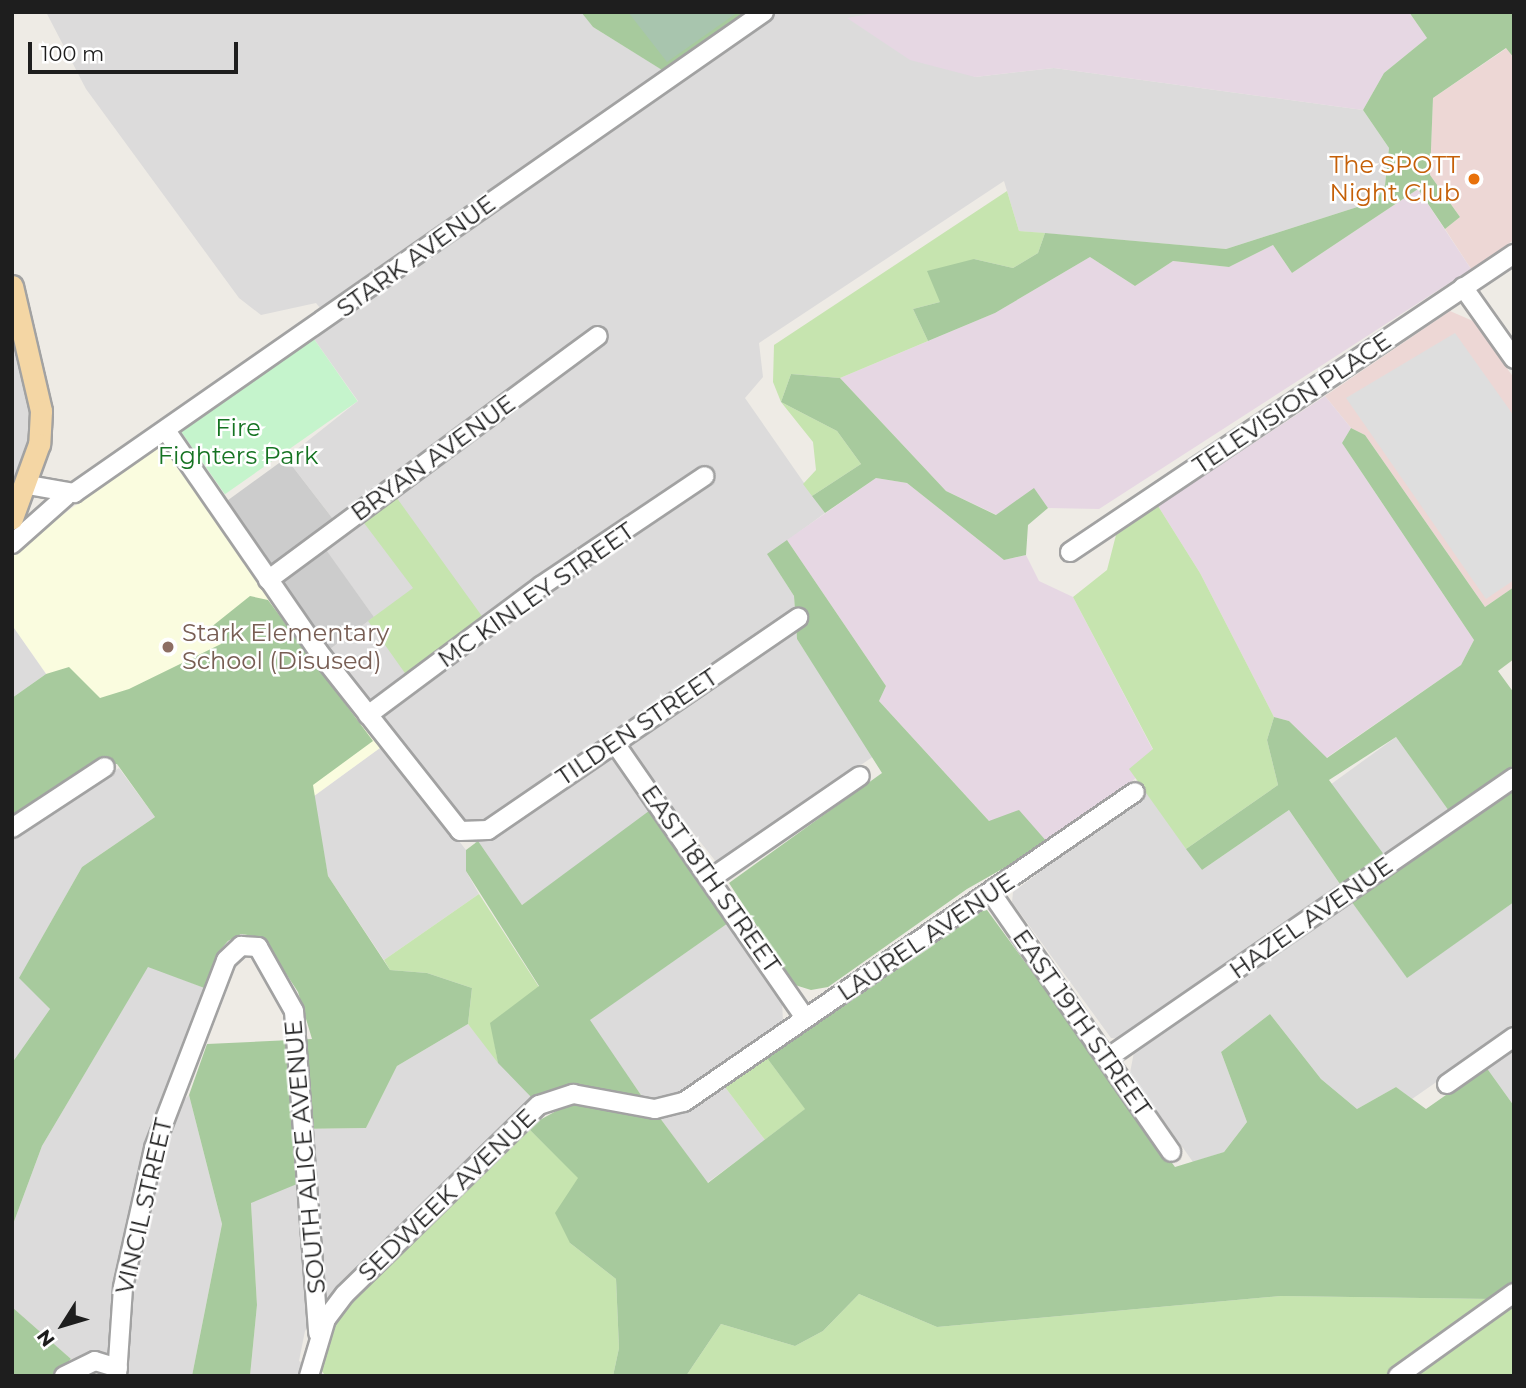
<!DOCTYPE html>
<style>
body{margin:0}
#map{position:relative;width:1526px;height:1388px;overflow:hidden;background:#eeebe5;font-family:Montserrat,sans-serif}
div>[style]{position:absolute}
.residential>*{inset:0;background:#dcdbdb;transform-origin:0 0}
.commercial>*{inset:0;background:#edd7d5}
.industrial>*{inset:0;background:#e6d7e3}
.education>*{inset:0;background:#fafcdf}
.religious>*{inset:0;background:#ccc}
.grass>*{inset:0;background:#c6e4af;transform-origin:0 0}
.forest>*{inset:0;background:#a7ca9d}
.cemetery>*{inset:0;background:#a8c5ae}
.park>*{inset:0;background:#c5f4cc;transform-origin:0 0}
.parking>*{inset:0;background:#dedede}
.roads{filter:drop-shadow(2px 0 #a2a2a2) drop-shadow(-2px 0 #a2a2a2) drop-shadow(0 2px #a2a2a2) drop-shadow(0 -2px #a2a2a2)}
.minor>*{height:18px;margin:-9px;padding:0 9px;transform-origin:9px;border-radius:9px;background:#fff}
.major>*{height:21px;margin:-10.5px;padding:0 10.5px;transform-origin:10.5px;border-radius:10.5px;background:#f4d6a4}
.dots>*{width:19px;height:19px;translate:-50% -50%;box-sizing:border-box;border:4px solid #fff;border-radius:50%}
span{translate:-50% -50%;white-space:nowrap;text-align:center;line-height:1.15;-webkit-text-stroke:5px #fff;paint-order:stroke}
.food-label{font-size:24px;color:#c56008}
.right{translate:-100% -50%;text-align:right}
.street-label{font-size:24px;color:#1e1e1e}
.park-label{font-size:24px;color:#157322}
.education-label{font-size:24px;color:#785e54}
.left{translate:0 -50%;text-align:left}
.frame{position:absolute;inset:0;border:14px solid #1e1e1e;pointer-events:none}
.north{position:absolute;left:28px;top:1290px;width:70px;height:70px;-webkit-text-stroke:5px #fff;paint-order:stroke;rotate:233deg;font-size:19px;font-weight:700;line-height:28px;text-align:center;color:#1e1e1e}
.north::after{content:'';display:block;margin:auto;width:24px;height:32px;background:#1e1e1e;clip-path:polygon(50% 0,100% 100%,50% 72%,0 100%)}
.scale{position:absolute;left:28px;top:42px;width:210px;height:32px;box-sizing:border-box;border:4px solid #1e1e1e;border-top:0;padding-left:9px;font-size:21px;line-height:24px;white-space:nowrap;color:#1e1e1e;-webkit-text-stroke:5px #fff;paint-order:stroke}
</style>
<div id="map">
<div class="residential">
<i style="clip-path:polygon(46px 12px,581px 12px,593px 27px,672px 76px,764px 12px,880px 12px,975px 77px,1054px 68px,1363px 110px,1389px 148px,1385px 185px,1376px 201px,1226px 249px,1019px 231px,1004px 181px,759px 343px,763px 377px,745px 398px,825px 513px,768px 555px,794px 596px,797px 639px,874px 756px,717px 863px,667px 800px,522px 905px,330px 649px,374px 617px,323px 547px,343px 532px,286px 458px,358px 401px,314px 339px,487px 215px,329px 319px,316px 303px,261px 315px,239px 298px,86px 89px)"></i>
<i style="clip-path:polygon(12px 320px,31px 423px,24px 465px,12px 485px)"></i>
<i style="clip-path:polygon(12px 625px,46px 674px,12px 698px)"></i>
<i style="left:1396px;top:737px;width:91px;height:80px;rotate:54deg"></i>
<i style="clip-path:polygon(384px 745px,466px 850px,466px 871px,479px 894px,384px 960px,328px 876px,313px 797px)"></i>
<i style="clip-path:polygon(119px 768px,155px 817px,82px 867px,20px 977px,50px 1009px,12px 1063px,12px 838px)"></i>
<i style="clip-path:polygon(1146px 792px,1202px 870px,1289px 810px,1342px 887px,1122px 1039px,1111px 1038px,1012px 902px,1013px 892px)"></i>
<i style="clip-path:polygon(1351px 901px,1407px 977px,1514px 902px,1514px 1028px,1412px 1099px,1396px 1087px,1357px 1109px,1321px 1079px,1270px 1014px,1221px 1052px,1247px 1122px,1224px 1152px,1193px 1162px,1130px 1073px,1134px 1052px)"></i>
<i style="clip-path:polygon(731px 921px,782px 1001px,783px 1022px,681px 1097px,643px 1098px,589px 1020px)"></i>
<i style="clip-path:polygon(148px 966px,207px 989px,147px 1136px,108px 1355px,71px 1359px,12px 1307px,12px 1227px,42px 1146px)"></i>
<i style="clip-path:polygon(468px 1024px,531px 1097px,334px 1291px,305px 1331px,299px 1361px,326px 1376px,250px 1376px,257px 1305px,251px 1203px,294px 1129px,366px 1128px,397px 1066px)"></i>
<i style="clip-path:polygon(1514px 1048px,1514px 1106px,1486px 1067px)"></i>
<i style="clip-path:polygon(722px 1083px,765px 1140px,707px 1183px,660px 1118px,685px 1110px)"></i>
<i style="clip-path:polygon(189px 1095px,222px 1224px,192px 1376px,126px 1376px,135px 1273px,159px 1160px,175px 1109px)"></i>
</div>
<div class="commercial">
<i style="clip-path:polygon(1507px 48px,1514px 58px,1514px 240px,1471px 269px,1445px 229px,1460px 217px,1430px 175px,1433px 98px)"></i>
<i style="clip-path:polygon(1450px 311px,1473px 321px,1514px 378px,1514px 587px,1485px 607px,1365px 435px,1351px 428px,1325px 396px)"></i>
</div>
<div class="industrial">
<i style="clip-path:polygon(880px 12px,1409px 12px,1427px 38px,1384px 73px,1363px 110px,1054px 68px,975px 77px,910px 60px,847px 18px)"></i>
<i style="clip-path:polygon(1418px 189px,1471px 269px,1099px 509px,1048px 508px,1034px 489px,997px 515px,946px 491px,840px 378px,995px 313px,1090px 257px,1135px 286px,1173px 261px,1229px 267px,1273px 245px,1292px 273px)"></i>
<i style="clip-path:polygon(1325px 396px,1351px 428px,1342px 443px,1474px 640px,1461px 665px,1326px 758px,1289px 721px,1274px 717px,1200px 573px,1158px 506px)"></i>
<i style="clip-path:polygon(876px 478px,907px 483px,1004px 560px,1026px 555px,1039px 581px,1073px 597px,1153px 750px,1130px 769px,1136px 778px,1048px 843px,990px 822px,879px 701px,886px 686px,787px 540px)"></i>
</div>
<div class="education">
<i style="clip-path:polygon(163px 449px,384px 745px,208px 873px,117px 748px,104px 756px,12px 625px,12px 552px,151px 450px)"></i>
</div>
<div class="religious">
<i style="clip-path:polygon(286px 458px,343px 532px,324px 547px,374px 617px,330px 649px,224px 503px)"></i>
</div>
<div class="grass">
<i style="clip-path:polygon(1007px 191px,1019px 231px,1045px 233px,1038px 253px,1013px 268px,974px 259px,940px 302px,913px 309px,928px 341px,840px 378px,791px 374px,781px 402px,837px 431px,861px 464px,812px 496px,803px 484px,816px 470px,813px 442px,781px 402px,773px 382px,774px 345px)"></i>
<i style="clip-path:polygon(394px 494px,484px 619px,407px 676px,368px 621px,413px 588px,361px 519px)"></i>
<i style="clip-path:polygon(1158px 506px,1200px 573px,1274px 717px,1267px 740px,1278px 785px,1186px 849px,1129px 769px,1153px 749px,1073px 597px,1107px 570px,1116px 535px)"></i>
<i style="clip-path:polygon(479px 894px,539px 987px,491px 1023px,498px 1063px,468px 1024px,472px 988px,427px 973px,390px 970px,384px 960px)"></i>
<i style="left:764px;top:1054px;width:69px;height:51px;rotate:53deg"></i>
<i style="clip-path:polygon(527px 1127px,579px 1178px,570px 1243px,616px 1279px,619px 1348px,613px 1376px,326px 1376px,317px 1366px,335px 1319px)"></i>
<i style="clip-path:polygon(859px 1294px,937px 1327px,1281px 1296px,1492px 1299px,1386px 1376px,686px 1376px,721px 1324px,795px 1346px,823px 1331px)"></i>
<i style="clip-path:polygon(1514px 1304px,1514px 1376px,1415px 1376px)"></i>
</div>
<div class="forest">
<i style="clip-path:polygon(581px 12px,745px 12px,662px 70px,593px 27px)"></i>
<i style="clip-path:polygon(1409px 12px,1514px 12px,1514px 58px,1506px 48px,1433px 98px,1430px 175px,1460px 217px,1445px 229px,1418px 189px,1292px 273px,1273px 245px,1229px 267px,1173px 261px,1135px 286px,1090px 257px,995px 313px,928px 341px,913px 309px,940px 302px,927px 271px,974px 259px,1013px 268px,1038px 253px,1045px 233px,1226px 249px,1376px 201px,1385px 185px,1389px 148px,1363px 110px,1384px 73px,1427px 38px)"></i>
<i style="clip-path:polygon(791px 374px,840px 378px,946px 491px,996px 515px,1034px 488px,1048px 508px,1028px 525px,1026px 555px,1004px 560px,907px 483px,876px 478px,825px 513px,812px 496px,861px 464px,837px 431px,781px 402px)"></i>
<i style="clip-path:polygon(1351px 428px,1365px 435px,1485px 607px,1514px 587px,1514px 659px,1498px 671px,1514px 693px,1514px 765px,1449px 811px,1396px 737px,1329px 780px,1385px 856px,1342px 887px,1289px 810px,1202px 870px,1186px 849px,1278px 785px,1267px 740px,1274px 717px,1289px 721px,1327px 758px,1461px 665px,1474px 640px,1342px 443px)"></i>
<i style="clip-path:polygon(787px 540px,886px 686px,879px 701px,989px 821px,1019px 810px,1048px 843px,967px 889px,828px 987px,811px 990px,795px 985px,729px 883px,882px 773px,797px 639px,794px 596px,767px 554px)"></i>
<i style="clip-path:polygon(250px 596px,268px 600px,373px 741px,313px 785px,328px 876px,390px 970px,427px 973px,472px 988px,468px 1024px,397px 1066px,366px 1128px,294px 1129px,297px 1184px,251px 1203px,257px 1305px,250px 1376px,192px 1376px,222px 1224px,189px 1095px,207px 1044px,312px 1039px,298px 992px,262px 937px,241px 934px,228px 941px,216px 955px,207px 989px,148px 967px,42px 1146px,12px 1227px,12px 1063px,50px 1009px,19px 978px,82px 867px,155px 817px,117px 764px,93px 763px,12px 818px,12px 698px,46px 674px,69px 667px,100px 698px,129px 689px,221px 644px,210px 628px)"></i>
<i style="clip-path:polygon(1514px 787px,1514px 902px,1407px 978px,1351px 901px)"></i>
<i style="clip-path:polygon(653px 808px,731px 921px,590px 1020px,643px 1098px,559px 1087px,531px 1097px,498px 1063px,490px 1023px,539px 986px,466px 871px,466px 850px,478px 841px,522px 905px)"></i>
<i style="clip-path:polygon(987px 910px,1175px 1167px,1224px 1152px,1247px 1122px,1221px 1052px,1270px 1014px,1321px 1079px,1357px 1109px,1396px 1087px,1426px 1109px,1486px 1067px,1514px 1106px,1514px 1283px,1492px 1299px,1281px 1296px,937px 1327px,859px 1294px,823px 1331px,795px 1346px,721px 1324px,686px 1376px,613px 1376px,619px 1348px,616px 1279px,570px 1243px,555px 1213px,578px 1178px,527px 1127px,569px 1104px,660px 1118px,708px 1183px,805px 1109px,764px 1054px,974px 913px)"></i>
<i style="clip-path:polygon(12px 1307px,71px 1359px,53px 1376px,12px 1376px)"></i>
</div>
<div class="cemetery">
<i style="clip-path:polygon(628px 12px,738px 12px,667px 62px)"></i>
</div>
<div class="park">
<i style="left:314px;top:339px;width:76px;height:162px;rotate:55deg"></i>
</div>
<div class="parking">
<i style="clip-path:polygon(1455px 333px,1514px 416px,1514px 580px,1486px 599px,1346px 398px)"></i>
</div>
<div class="roads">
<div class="minor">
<i style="left:1463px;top:287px;width:88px;rotate:54.7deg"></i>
<i style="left:167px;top:432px;width:266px;rotate:55.4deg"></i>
<i style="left:318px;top:651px;width:229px;rotate:51.7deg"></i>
<i style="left:460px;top:831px;width:28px;rotate:-2deg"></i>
<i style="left:488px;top:830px;width:376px;rotate:-34.4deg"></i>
<i style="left:28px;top:485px;width:47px;rotate:9.9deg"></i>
<i style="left:74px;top:493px;width:841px;rotate:-34.88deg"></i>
<i style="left:12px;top:544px;width:72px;rotate:-41.6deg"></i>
<i style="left:1070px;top:552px;width:535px;rotate:-33.87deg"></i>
<i style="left:268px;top:580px;width:410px;rotate:-36.5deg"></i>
<i style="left:368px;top:715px;width:216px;rotate:-36.7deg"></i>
<i style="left:541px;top:586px;width:197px;rotate:-33.9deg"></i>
<i style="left:614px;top:742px;width:336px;rotate:55.3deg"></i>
<i style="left:12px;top:828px;width:111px;rotate:-33.3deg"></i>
<i style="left:713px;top:877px;width:178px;rotate:-34.5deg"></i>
<i style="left:992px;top:894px;width:314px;rotate:55.2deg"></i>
<i style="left:1109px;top:1057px;width:492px;rotate:-34.6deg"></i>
<i style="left:1447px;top:1084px;width:82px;rotate:-35deg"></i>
<i style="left:64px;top:1376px;width:34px;rotate:-26deg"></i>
<i style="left:95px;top:1361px;width:24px;rotate:17deg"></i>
<i style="left:117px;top:1376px;width:89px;rotate:-86.1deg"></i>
<i style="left:123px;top:1287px;width:142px;rotate:-77.4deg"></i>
<i style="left:154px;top:1148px;width:201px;rotate:-69deg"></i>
<i style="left:226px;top:960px;width:21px;rotate:-43deg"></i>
<i style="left:241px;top:946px;width:17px;rotate:3deg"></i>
<i style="left:258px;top:947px;width:73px;rotate:60.6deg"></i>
<i style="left:294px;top:1011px;width:323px;rotate:85.7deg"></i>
<i style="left:309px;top:1376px;width:59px;rotate:-73.4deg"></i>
<i style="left:326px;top:1319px;width:31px;rotate:-53deg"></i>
<i style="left:345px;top:1294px;width:271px;rotate:-44.3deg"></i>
<i style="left:539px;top:1105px;width:36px;rotate:-18deg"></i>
<i style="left:573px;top:1094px;width:83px;rotate:10.4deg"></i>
<i style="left:655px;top:1109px;width:30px;rotate:-14deg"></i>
<i style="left:684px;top:1102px;width:547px;rotate:-34.5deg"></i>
<i style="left:1398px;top:1376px;width:143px;rotate:-35.6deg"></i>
</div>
<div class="major">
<i style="left:12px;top:286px;width:128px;rotate:76.9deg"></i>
<i style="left:41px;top:411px;width:33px;rotate:93deg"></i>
<i style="left:39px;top:444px;width:79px;rotate:110deg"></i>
</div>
</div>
<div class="dots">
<i style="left:1474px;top:179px;background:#e8710a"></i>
<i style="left:168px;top:647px;background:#8d6e63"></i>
</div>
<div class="food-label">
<span class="right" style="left:1460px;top:179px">The SPOTT<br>Night Club</span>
</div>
<div class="street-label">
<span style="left:416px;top:256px;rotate:-36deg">STARK AVENUE</span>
<span style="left:1292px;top:403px;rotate:-34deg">TELEVISION PLACE</span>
<span style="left:433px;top:458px;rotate:-36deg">BRYAN AVENUE</span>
<span style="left:536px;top:595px;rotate:-35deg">MC KINLEY STREET</span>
<span style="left:637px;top:727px;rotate:-34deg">TILDEN STREET</span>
<span style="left:711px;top:879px;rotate:55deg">EAST 18TH STREET</span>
<span style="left:1311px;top:918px;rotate:-35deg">HAZEL AVENUE</span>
<span style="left:926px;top:937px;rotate:-34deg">LAUREL AVENUE</span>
<span style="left:1082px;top:1023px;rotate:55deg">EAST 19TH STREET</span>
<span style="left:305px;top:1157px;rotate:-95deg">SOUTH ALICE AVENUE</span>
<span style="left:447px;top:1195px;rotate:-44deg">SEDWEEK AVENUE</span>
<span style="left:144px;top:1206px;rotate:-77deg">VINCIL STREET</span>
</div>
<div class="park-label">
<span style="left:238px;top:442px">Fire<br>Fighters Park</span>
</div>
<div class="education-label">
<span class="left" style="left:182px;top:647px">Stark Elementary<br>School (Disused)</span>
</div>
<div class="frame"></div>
<div class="north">N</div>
<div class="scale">100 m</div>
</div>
